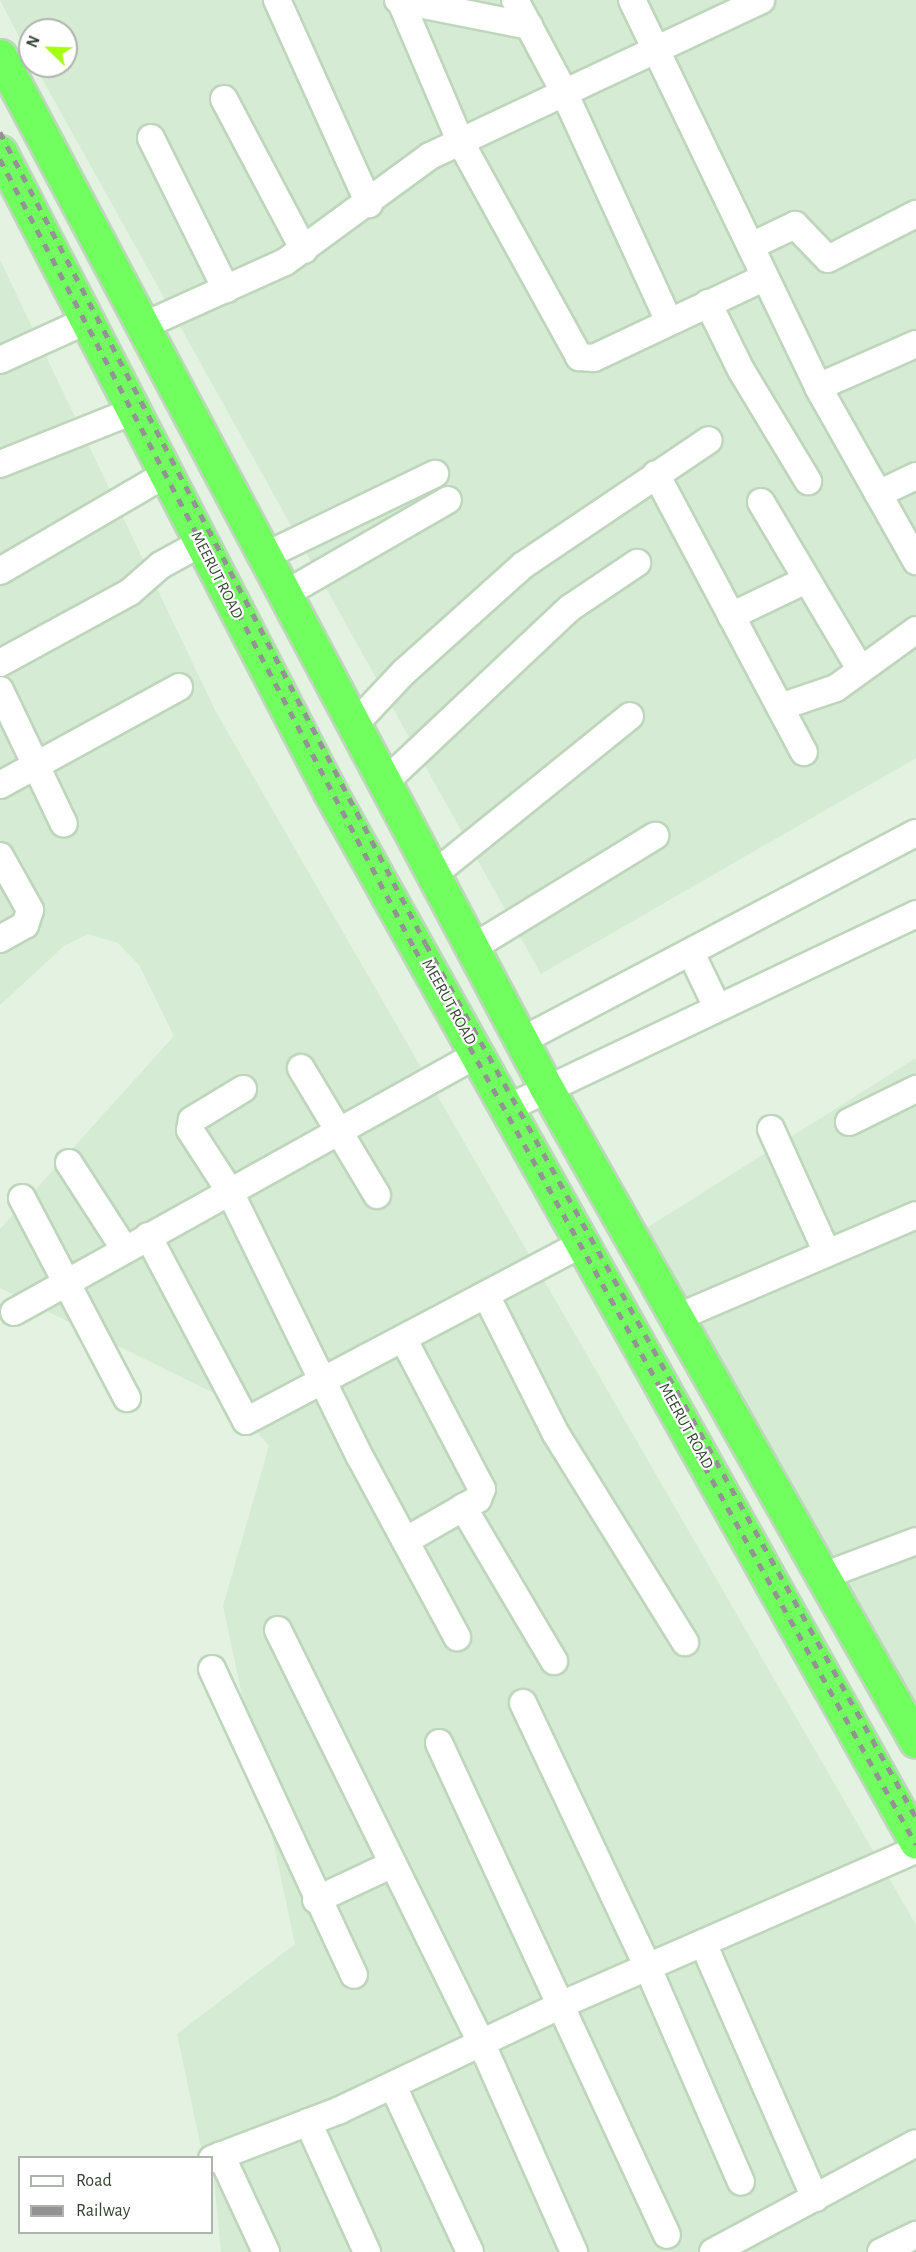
<!DOCTYPE html>
<style>
body{margin:0}
#map{position:relative;width:916px;height:2252px;overflow:hidden;background:#e3f2e1;font-family:"Alegreya Sans",sans-serif}
div>[style]{position:absolute}
.residential>*{inset:0;background:#d5ebd3}
.roads{filter:drop-shadow(2px 0 #bed6bb) drop-shadow(-2px 0 #bed6bb) drop-shadow(0 2px #bed6bb) drop-shadow(0 -2px #bed6bb)}
.minor>*{height:26px;margin:-13px;padding:0 13px;transform-origin:13px;border-radius:13px;background:#fff}
.highway>*{height:33px;margin:-16.5px;padding:0 16.5px;transform-origin:16.5px;border-radius:16.5px;background:#71ff60}
.rail>*{height:4.5px;margin-top:-2.25px;transform-origin:0;background:repeating-linear-gradient(90deg,#939393 0 8px,transparent 0 16px)}
span{translate:-50% -50%;white-space:nowrap;text-align:center;line-height:1.15;-webkit-text-stroke:4.5px #fff;paint-order:stroke}
.street-label{font-size:16px;color:#354432}
.legend{position:absolute;left:18px;top:2156px;width:195px;height:78px;box-sizing:border-box;background:#fff;border:2px solid #aeb4ad;margin:0;padding:8px 10px;list-style:none;font-size:18px;color:#354432}
.legend li{display:flex;align-items:center;gap:12px;height:30px}
.legend b{width:30px;border:2px solid #aeb4ad}
.north{position:absolute;left:18px;top:18px;width:60px;height:60px;box-sizing:border-box;background:#fff;border:2px solid #aeb4ad;border-radius:50%;rotate:293deg;font-size:16px;font-weight:700;line-height:24px;text-align:center;color:#354432}
.north::after{content:'';display:block;margin:auto;width:21px;height:27px;background:#a4ff0c;clip-path:polygon(50% 0,100% 100%,50% 72%,0 100%)}
</style>
<div id="map">
<div class="residential">
<i style="clip-path:polygon(0 0,916px 0,916px 758px,541px 974px,35px 66px,66px 66px,66px 30px,30px 30px,30px 58px)"></i>
<i style="clip-path:polygon(0 260px,216px 712px,916px 1925px,916px 2252px,221px 2252px,212px 2158px,203px 2157px,177px 2034px,295px 1944px,223px 1606px,269px 1446px,232px 1402px,0 1288px,0 1229px,174px 1036px,139px 965px,118px 943px,88px 934px,64px 946px,0 1005px)"></i>
<i style="clip-path:polygon(916px 1058px,916px 1737px,642px 1231px)"></i>
</div>
<div class="roads">
<div class="minor">
<i style="left:277px;top:0;width:224px;rotate:65.7deg"></i>
<i style="left:398px;top:0;width:134px;rotate:11.2deg"></i>
<i style="left:400px;top:0;width:153px;rotate:66.9deg"></i>
<i style="left:460px;top:141px;width:247px;rotate:61.1deg"></i>
<i style="left:579px;top:357px;width:15px;rotate:4deg"></i>
<i style="left:594px;top:358px;width:189px;rotate:-25.3deg"></i>
<i style="left:515px;top:0;width:102px;rotate:61.9deg"></i>
<i style="left:563px;top:90px;width:255px;rotate:65.4deg"></i>
<i style="left:632px;top:0;width:429px;rotate:64.3deg"></i>
<i style="left:818px;top:387px;width:200px;rotate:60.6deg"></i>
<i style="left:224px;top:99px;width:171px;rotate:62.1deg"></i>
<i style="left:151px;top:138px;width:169px;rotate:63.6deg"></i>
<i style="left:751px;top:246px;width:49px;rotate:-25.5deg"></i>
<i style="left:795px;top:225px;width:47px;rotate:45.9deg"></i>
<i style="left:828px;top:259px;width:99px;rotate:-27.1deg"></i>
<i style="left:708px;top:303px;width:75px;rotate:63.8deg"></i>
<i style="left:741px;top:370px;width:130px;rotate:58.9deg"></i>
<i style="left:143px;top:326px;width:156px;rotate:-24.3deg"></i>
<i style="left:285px;top:262px;width:180px;rotate:-36.2deg"></i>
<i style="left:430px;top:156px;width:366px;rotate:-25.2deg"></i>
<i style="left:0;top:360px;width:94px;rotate:-24.4deg"></i>
<i style="left:818px;top:387px;width:107px;rotate:-23.7deg"></i>
<i style="left:0;top:464px;width:143px;rotate:-21.7deg"></i>
<i style="left:656px;top:474px;width:315px;rotate:62deg"></i>
<i style="left:878px;top:494px;width:42px;rotate:-25.3deg"></i>
<i style="left:761px;top:502px;width:194px;rotate:59.3deg"></i>
<i style="left:265px;top:556px;width:189px;rotate:-25.8deg"></i>
<i style="left:0;top:571px;width:192px;rotate:-30.3deg"></i>
<i style="left:285px;top:594px;width:188px;rotate:-30deg"></i>
<i style="left:731px;top:616px;width:83px;rotate:-25.6deg"></i>
<i style="left:0;top:663px;width:148px;rotate:-28.6deg"></i>
<i style="left:130px;top:592px;width:41px;rotate:-41.1deg"></i>
<i style="left:161px;top:565px;width:46px;rotate:-28.8deg"></i>
<i style="left:0;top:690px;width:148px;rotate:64.5deg"></i>
<i style="left:780px;top:707px;width:59px;rotate:-18.7deg"></i>
<i style="left:836px;top:688px;width:99px;rotate:-35.9deg"></i>
<i style="left:354px;top:725px;width:73px;rotate:-46.7deg"></i>
<i style="left:404px;top:672px;width:159px;rotate:-41.9deg"></i>
<i style="left:522px;top:566px;width:225px;rotate:-34deg"></i>
<i style="left:383px;top:784px;width:257px;rotate:-43.3deg"></i>
<i style="left:570px;top:608px;width:81px;rotate:-33.9deg"></i>
<i style="left:0;top:785px;width:204px;rotate:-28.7deg"></i>
<i style="left:0;top:856px;width:62px;rotate:60.9deg"></i>
<i style="left:30px;top:910px;width:16px;rotate:108deg"></i>
<i style="left:25px;top:925px;width:29px;rotate:151deg"></i>
<i style="left:433px;top:875px;width:253px;rotate:-38.9deg"></i>
<i style="left:472px;top:948px;width:215px;rotate:-31.5deg"></i>
<i style="left:691px;top:953px;width:58px;rotate:64.3deg"></i>
<i style="left:521px;top:1041px;width:446px;rotate:-27.8deg"></i>
<i style="left:301px;top:1068px;width:148px;rotate:59.1deg"></i>
<i style="left:243px;top:1089px;width:60px;rotate:148.7deg"></i>
<i style="left:192px;top:1120px;width:10px;rotate:101deg"></i>
<i style="left:190px;top:1130px;width:72px;rotate:57deg"></i>
<i style="left:229px;top:1190px;width:295px;rotate:63.9deg"></i>
<i style="left:359px;top:1455px;width:207px;rotate:61.7deg"></i>
<i style="left:510px;top:1107px;width:450px;rotate:-25.4deg"></i>
<i style="left:849px;top:1122px;width:75px;rotate:-26.2deg"></i>
<i style="left:771px;top:1129px;width:136px;rotate:65.7deg"></i>
<i style="left:69px;top:1163px;width:103px;rotate:57.2deg"></i>
<i style="left:22px;top:1198px;width:226px;rotate:62.3deg"></i>
<i style="left:148px;top:1236px;width:209px;rotate:62.1deg"></i>
<i style="left:246px;top:1421px;width:383px;rotate:-27.8deg"></i>
<i style="left:487px;top:1297px;width:153px;rotate:63.3deg"></i>
<i style="left:556px;top:1434px;width:245px;rotate:58.2deg"></i>
<i style="left:14px;top:1312px;width:531px;rotate:-29.08deg"></i>
<i style="left:676px;top:1318px;width:261px;rotate:-23.2deg"></i>
<i style="left:404px;top:1340px;width:168px;rotate:62.4deg"></i>
<i style="left:482px;top:1489px;width:11px;rotate:112deg"></i>
<i style="left:478px;top:1499px;width:84px;rotate:150.1deg"></i>
<i style="left:463px;top:1507px;width:179px;rotate:59.4deg"></i>
<i style="left:823px;top:1576px;width:99px;rotate:-20.6deg"></i>
<i style="left:278px;top:1630px;width:459px;rotate:63.8deg"></i>
<i style="left:481px;top:2042px;width:230px;rotate:66.1deg"></i>
<i style="left:212px;top:1669px;width:337px;rotate:65.1deg"></i>
<i style="left:523px;top:1703px;width:293px;rotate:64.7deg"></i>
<i style="left:648px;top:1968px;width:233px;rotate:66.5deg"></i>
<i style="left:439px;top:1743px;width:542px;rotate:65.14deg"></i>
<i style="left:316px;top:1900px;width:85px;rotate:-25.1deg"></i>
<i style="left:703px;top:1943px;width:279px;rotate:66.3deg"></i>
<i style="left:393px;top:2086px;width:183px;rotate:65.1deg"></i>
<i style="left:308px;top:2122px;width:143px;rotate:65.6deg"></i>
<i style="left:221px;top:2155px;width:107px;rotate:65.1deg"></i>
<i style="left:212px;top:2159px;width:137px;rotate:-20.9deg"></i>
<i style="left:340px;top:2110px;width:247px;rotate:-25.4deg"></i>
<i style="left:563px;top:2004px;width:385px;rotate:-23.6deg"></i>
<i style="left:713px;top:2252px;width:230px;rotate:-28.2deg"></i>
<i style="left:881px;top:2252px;width:39px;rotate:-26deg"></i>
</div>
<div class="highway">
<i style="left:0;top:56px;width:1167px;rotate:62.1deg"></i>
<i style="left:546px;top:1087px;width:751px;rotate:60.5deg"></i>
<i style="left:0;top:152px;width:720px;rotate:62.72deg"></i>
<i style="left:330px;top:792px;width:1202px;rotate:60.83deg"></i>
</div>
</div>
<div class="rail">
<i style="left:0;top:132px;width:917px;rotate:62.32deg"></i>
<i style="left:426px;top:944px;width:1001px;rotate:60.7deg"></i>
<i style="left:0;top:159px;width:892px;rotate:62.29deg"></i>
<i style="left:415px;top:949px;width:1026px;rotate:60.76deg"></i>
</div>
<div class="street-label">
<span style="left:217px;top:575px;rotate:63deg">MEERUT ROAD</span>
<span style="left:449px;top:1002px;rotate:61deg">MEERUT ROAD</span>
<span style="left:686px;top:1426px;rotate:61deg">MEERUT ROAD</span>
</div>
<ul class="legend">
<li><b style="height:8px;background:#fff"></b>Road</li>
<li><b style="height:8px;background:#939393"></b>Railway</li>
</ul>
<div class="north">N</div>
</div>
